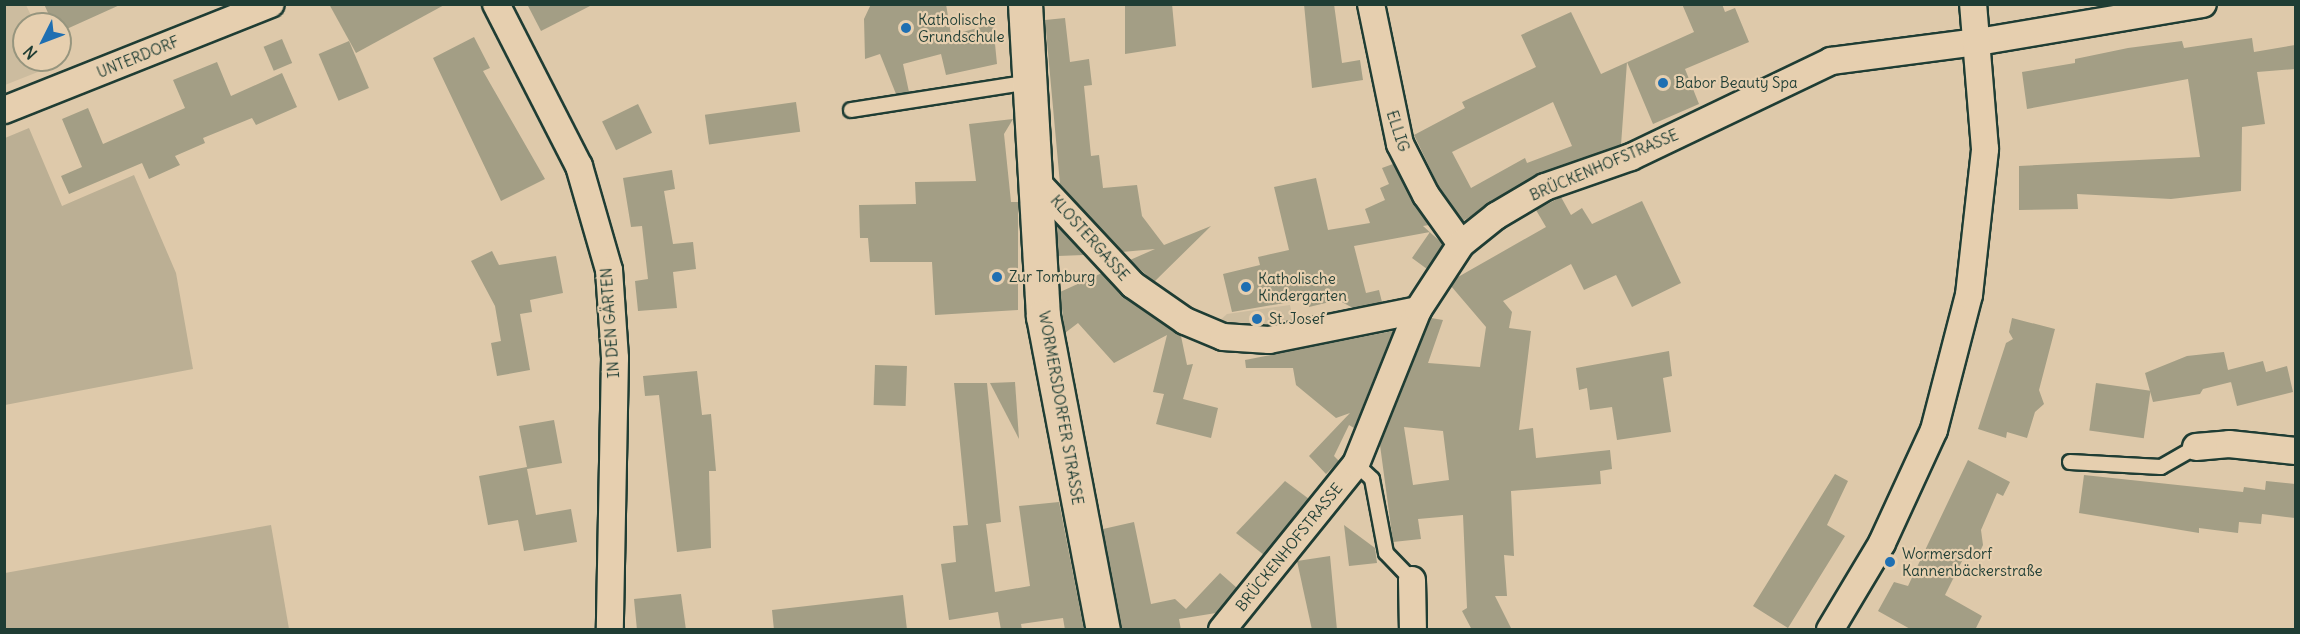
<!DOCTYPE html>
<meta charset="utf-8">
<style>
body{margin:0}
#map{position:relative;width:2300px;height:634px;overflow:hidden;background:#dec9aa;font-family:Delius,sans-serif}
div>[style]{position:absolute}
.built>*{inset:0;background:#ccbc9f}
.green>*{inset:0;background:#bbaf94}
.building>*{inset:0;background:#a39e85;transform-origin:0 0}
.roads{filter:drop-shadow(2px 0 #1f3d34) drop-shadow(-2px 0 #1f3d34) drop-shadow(0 2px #1f3d34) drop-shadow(0 -2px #1f3d34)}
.service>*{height:14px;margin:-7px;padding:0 7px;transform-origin:7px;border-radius:7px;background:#e6cfaf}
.minor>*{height:26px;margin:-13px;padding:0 13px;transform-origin:13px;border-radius:13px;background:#e6cfaf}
.secondary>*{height:33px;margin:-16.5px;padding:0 16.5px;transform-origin:16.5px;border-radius:16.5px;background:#e6cfaf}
.dots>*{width:16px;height:16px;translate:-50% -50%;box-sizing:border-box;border:3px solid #e6cfaf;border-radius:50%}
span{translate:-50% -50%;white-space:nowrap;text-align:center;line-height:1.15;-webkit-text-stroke:4.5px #e6cfaf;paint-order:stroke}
.poi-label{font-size:15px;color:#1f3d34}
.left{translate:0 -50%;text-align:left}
.street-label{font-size:15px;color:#1f3d34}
.frame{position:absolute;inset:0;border:6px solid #1f3d34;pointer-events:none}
.north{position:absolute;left:12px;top:12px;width:60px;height:60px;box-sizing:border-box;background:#e6cfaf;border:2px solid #96957e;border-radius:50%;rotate:228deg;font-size:16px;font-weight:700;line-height:24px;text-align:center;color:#1f3d34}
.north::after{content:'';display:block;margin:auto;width:21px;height:27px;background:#1f6fb2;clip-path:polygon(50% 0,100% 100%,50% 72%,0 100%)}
</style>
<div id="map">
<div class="built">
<i style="clip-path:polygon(5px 4px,26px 5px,35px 24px,24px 24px,24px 60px,50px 60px,53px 66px,5px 85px)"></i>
<i style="clip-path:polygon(1290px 305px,1294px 324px,1249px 332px,1215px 325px,1227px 314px)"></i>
</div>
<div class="green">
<i style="clip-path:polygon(29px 128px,62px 206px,134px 175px,176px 273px,193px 369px,5px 405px,5px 138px)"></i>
<i style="clip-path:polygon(271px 525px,289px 629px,5px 629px,5px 573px)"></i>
</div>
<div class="building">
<i style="clip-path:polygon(44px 4px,122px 4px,60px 32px,60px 24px,53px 24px)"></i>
<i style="clip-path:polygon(329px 4px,446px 4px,356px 53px)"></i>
<i style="clip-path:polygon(527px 4px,594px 4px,541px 31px)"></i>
<i style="clip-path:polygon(871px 4px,946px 4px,951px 35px,993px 24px,997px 64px,946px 75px,941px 54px,903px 64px,909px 92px,896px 94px,880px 54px,865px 59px,864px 19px)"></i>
<i style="clip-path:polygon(1125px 4px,1172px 4px,1176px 46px,1125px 54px)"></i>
<i style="clip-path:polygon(1304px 4px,1334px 4px,1342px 63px,1360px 60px,1363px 80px,1312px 88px)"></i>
<i style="clip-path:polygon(evenodd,1682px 4px,1722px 4px,1725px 12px,1735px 8px,1749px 42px,1685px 69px,1699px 104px,1653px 124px,1627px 62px,1621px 145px,1538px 174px,1463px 221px,1439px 187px,1414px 135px,1465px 108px,1462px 102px,1536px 67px,1521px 35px,1571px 12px,1601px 74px,1694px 32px,1682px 4px,1553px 102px,1572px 146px,1527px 163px,1525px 158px,1471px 188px,1452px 152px,1553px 102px)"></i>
<i style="clip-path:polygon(1065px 18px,1070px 62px,1089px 59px,1092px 85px,1084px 86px,1091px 156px,1099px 155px,1103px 188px,1137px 185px,1142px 216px,1164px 245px,1211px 226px,1154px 282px,1130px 260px,1155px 249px,1122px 252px,1060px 184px,1045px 20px)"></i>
<i style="clip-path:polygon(474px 37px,490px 68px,483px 71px,545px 179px,501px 201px,433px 58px)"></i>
<i style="clip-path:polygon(2252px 38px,2254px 52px,2295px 45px,2295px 69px,2257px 72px,2265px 124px,2242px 127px,2241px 191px,2171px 199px,2077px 194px,2078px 209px,2019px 210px,2019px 166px,2200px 157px,2188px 79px,2027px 109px,2022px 72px,2075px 63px,2075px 59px,2128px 48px,2182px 41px,2184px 48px)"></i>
<i style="left:282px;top:39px;width:26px;height:20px;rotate:67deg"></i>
<i style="left:349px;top:41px;width:51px;height:33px;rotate:67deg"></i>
<i style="clip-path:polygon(217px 62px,231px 96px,282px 73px,297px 107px,256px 125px,252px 118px,203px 138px,205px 143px,175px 156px,180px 165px,149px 179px,142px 163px,69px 194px,61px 176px,82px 167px,62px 119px,88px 108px,103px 144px,185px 108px,173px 80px)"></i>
<i style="left:796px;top:102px;width:30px;height:92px;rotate:82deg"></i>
<i style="left:638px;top:104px;width:32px;height:40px;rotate:64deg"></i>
<i style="clip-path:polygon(1013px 119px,1004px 134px,1011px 202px,1018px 202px,1018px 310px,935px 315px,932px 262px,870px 262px,868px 238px,860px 238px,859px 205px,916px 204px,915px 182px,976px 181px,969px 124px)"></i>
<i style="clip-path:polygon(1393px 164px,1429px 225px,1423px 226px,1443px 244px,1427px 269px,1412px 258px,1430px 232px,1354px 246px,1366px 293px,1379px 290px,1382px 302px,1353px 308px,1338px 300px,1309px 307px,1307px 299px,1232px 312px,1223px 274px,1260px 265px,1258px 257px,1289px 250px,1274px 187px,1316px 178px,1328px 230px,1370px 223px,1365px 209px,1385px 200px,1380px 188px,1389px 184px,1382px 168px)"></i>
<i style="clip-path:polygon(672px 170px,675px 189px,664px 191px,673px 244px,693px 242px,696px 269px,673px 272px,677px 308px,638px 311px,635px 281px,648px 279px,642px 226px,631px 227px,623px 178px)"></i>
<i style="clip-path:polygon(evenodd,1561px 197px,1571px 215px,1582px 208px,1592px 224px,1642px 201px,1681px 283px,1632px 307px,1616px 275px,1584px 290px,1571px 264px,1503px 301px,1512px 312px,1509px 328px,1531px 331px,1519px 430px,1533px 428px,1536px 458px,1610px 450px,1612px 469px,1600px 471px,1601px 484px,1511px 491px,1514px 556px,1504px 555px,1507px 596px,1495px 596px,1512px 630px,1472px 630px,1462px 611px,1467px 608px,1463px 515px,1418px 519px,1421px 539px,1393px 542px,1380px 445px,1431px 318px,1443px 320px,1428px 363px,1480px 367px,1486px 327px,1451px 286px,1458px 277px,1546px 227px,1536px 210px,1561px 197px,1404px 427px,1443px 431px,1449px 480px,1413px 485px,1404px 427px)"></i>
<i style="clip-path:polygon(1057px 227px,1058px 227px,1084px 255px,1058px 256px)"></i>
<i style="clip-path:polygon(492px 251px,499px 265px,556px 256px,563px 293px,530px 300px,532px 312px,520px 314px,530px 370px,497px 376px,491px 343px,501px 341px,495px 306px,471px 261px)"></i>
<i style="clip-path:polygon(1102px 273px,1124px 297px,1181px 336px,1187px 365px,1193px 364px,1183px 399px,1218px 408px,1211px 438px,1156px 424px,1164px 394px,1153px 392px,1167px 335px,1114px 363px,1078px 323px,1065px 333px,1060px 292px)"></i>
<i style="clip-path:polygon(2012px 318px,2055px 329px,2039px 390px,2044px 404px,2035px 412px,2027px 438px,2007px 432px,2006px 438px,1978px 429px,2006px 343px,2013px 339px,2009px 332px)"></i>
<i style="clip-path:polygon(1393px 331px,1354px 428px,1349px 425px,1334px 456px,1339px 461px,1326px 474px,1309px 456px,1350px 413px,1336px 418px,1296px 385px,1293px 368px,1246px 368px,1245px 360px)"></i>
<i style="clip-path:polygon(1669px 351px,1672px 376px,1663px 378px,1671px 432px,1617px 440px,1612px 407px,1590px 410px,1587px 388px,1579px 390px,1576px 368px)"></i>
<i style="clip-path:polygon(2224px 352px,2228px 370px,2263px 361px,2266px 372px,2287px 366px,2293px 392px,2237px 406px,2230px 378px,2231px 382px,2203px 389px,2200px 394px,2153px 402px,2145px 373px,2187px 356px)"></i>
<i style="left:875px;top:365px;width:32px;height:40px;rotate:2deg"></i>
<i style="clip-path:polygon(697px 371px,702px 415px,711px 414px,716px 471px,709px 471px,711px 548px,677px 552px,659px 395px,645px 396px,643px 376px)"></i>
<i style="clip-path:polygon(1015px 382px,1019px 439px,990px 383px)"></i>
<i style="clip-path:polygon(954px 383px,987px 383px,1001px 522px,986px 524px,995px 592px,1030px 586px,1019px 506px,1059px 502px,1084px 630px,1065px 630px,1063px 618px,1021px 624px,1022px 630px,1001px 630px,998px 612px,949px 620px,941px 564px,956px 562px,953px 526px,968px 525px)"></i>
<i style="left:2096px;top:383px;width:55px;height:48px;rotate:8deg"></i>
<i style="clip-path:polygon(554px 420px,562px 463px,527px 469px,536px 515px,571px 509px,577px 542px,524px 551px,518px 520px,488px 525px,479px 476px,527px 467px,519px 426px)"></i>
<i style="clip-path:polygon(1968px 460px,2010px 482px,2003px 496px,1997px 493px,1981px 530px,1983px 545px,1977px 558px,1966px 553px,1945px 595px,1982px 616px,1975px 630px,1912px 630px,1878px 611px,1894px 582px,1908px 586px)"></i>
<i style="clip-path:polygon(1835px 474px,1848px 481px,1827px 525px,1845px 536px,1788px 628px,1753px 606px)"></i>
<i style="clip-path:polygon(2084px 475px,2243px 492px,2244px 487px,2265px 490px,2266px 481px,2295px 484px,2295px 518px,2262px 514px,2261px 524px,2239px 522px,2238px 533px,2199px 528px,2199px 533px,2079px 513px)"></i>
<i style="clip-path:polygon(1285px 481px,1309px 499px,1264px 555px,1236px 533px)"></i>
<i style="clip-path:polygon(1134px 522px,1151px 604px,1175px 599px,1186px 609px,1220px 573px,1237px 588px,1216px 613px,1179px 619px,1181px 630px,1121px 630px,1103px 529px)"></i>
<i style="clip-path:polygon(1344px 525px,1375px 548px,1377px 563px,1349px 566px)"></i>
<i style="clip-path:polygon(1330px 556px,1337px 630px,1312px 630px,1297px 561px)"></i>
<i style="clip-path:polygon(681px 594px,686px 630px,637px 630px,634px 599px)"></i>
<i style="clip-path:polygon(903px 595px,907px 630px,774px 630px,772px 610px)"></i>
</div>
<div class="roads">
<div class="service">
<i style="left:851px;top:110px;width:180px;rotate:-8.9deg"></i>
<i style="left:2070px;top:462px;width:91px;rotate:3.1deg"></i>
<i style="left:2161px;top:467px;width:40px;rotate:-29.7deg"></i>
<i style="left:1356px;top:464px;width:22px;rotate:43deg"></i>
<i style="left:1372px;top:479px;width:75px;rotate:79.3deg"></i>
<i style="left:1386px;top:553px;width:37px;rotate:46deg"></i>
</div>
<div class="minor">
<i style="left:496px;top:4px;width:182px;rotate:62.9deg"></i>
<i style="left:579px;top:166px;width:108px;rotate:73.9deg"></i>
<i style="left:609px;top:270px;width:88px;rotate:86.1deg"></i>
<i style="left:615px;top:358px;width:272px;rotate:91.1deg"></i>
<i style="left:1371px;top:4px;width:143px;rotate:78.3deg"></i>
<i style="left:1400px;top:144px;width:57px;rotate:63deg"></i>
<i style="left:1426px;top:195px;width:60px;rotate:54.5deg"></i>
<i style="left:4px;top:110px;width:287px;rotate:-21.7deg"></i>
<i style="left:1036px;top:181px;width:142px;rotate:47deg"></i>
<i style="left:1133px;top:285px;width:63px;rotate:34.7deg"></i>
<i style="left:1185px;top:321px;width:41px;rotate:22.8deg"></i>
<i style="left:1223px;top:337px;width:46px;rotate:3.7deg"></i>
<i style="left:1269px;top:340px;width:152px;rotate:-11.4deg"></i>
<i style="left:2196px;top:447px;width:33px;rotate:-5deg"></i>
<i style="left:2229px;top:444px;width:67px;rotate:6deg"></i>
<i style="left:1412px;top:580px;width:50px;rotate:88.9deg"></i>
<i style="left:1222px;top:630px;width:213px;rotate:-51.1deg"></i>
<i style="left:1356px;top:464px;width:166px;rotate:-68.1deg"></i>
<i style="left:1418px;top:310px;width:79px;rotate:-56.9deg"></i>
<i style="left:1461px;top:244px;width:45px;rotate:-38.7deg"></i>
<i style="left:1496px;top:216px;width:57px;rotate:-30.6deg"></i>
<i style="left:1545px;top:187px;width:91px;rotate:-19.2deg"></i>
<i style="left:1631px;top:157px;width:222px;rotate:-25.6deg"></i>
<i style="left:1831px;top:61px;width:148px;rotate:-7.4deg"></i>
<i style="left:1978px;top:42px;width:228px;rotate:-9.6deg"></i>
<i style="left:1830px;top:630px;width:101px;rotate:-59.1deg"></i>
<i style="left:1882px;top:543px;width:124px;rotate:-65.3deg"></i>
<i style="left:1934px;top:430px;width:139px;rotate:-75.5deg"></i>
<i style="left:1969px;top:295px;width:147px;rotate:-83.7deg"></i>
<i style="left:1985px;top:149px;width:145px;rotate:-94.7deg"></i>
</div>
<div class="secondary">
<i style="left:1025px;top:4px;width:313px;rotate:86.7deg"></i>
<i style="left:1043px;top:316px;width:320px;rotate:79.2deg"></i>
</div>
</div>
<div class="dots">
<i style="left:906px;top:28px;background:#1f6fb2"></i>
<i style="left:1663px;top:83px;background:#1f6fb2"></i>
<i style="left:997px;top:277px;background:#1f6fb2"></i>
<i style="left:1246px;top:287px;background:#1f6fb2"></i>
<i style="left:1257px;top:319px;background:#1f6fb2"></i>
<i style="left:1890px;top:562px;background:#1f6fb2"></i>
</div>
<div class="poi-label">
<span class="left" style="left:918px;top:28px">Katholische<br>Grundschule</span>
<span class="left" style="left:1675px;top:83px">Babor Beauty Spa</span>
<span class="left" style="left:1009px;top:277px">Zur Tomburg</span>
<span class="left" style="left:1258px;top:287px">Katholische<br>Kindergarten</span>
<span class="left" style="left:1269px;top:319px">St. Josef</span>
<span class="left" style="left:1902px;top:562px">Wormersdorf<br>Kannenbäckerstraße</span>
</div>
<div class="street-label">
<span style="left:138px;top:57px;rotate:-22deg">UNTERDORF</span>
<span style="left:1398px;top:131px;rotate:72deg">ELLIG</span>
<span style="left:1604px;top:165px;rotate:-23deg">BRÜCKENHOFSTRASSE</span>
<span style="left:1090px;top:238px;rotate:48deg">KLOSTERGASSE</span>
<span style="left:610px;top:323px;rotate:-94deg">IN DEN GÄRTEN</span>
<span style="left:1061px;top:408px;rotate:80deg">WORMERSDORFER STRASSE</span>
<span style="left:1289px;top:547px;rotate:-51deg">BRÜCKENHOFSTRASSE</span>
</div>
<div class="frame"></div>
<div class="north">N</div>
</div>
